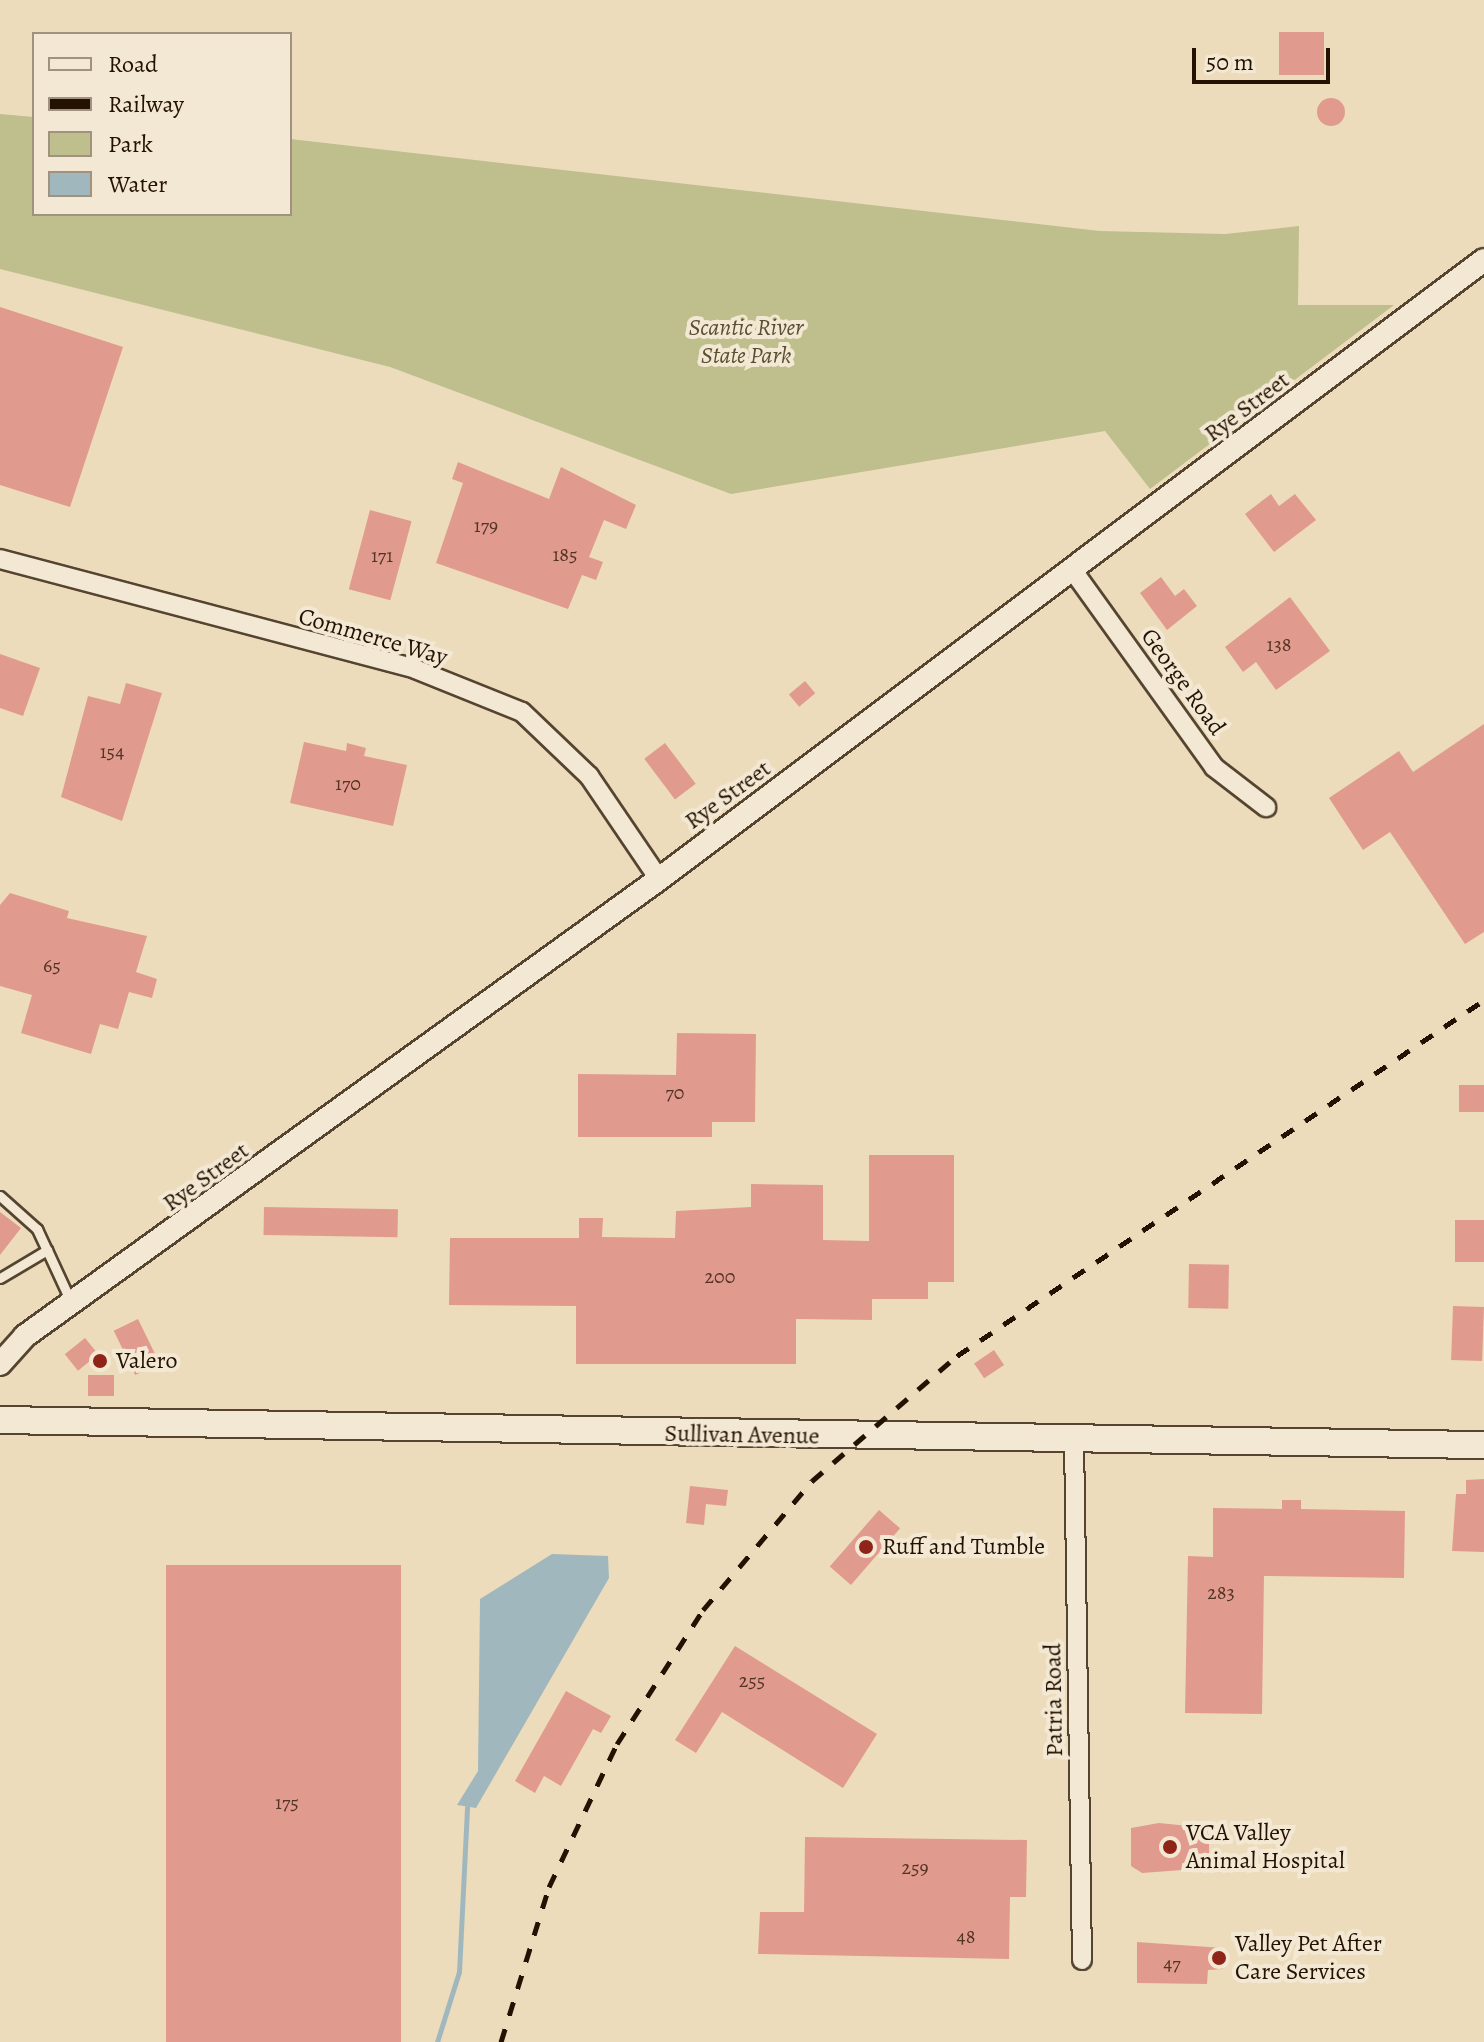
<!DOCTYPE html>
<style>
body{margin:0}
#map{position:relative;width:1484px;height:2042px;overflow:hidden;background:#ecdcbc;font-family:Alegreya,serif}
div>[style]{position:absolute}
.green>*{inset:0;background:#bebf8c}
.water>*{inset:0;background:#a0b8bd}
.stream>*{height:5px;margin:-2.5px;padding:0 2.5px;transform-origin:2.5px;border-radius:2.5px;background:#a0b8bd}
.building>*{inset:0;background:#e19b8e;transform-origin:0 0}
.round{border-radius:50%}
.roads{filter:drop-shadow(2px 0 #554430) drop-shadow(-2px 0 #554430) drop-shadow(0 2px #554430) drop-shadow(0 -2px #554430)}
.service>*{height:9px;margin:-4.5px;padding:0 4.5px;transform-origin:4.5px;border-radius:4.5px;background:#f3e8d3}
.minor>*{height:18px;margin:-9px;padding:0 9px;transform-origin:9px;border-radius:9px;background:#f3e8d3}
.tertiary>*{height:22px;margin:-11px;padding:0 11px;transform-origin:11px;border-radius:11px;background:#f3e8d3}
.secondary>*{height:26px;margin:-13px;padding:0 13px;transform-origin:13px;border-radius:13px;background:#f3e8d3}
.rail>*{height:5px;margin-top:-2.5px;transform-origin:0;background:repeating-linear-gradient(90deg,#231201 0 14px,transparent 0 28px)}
.dots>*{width:22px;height:22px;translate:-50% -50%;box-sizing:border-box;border:4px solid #f3e8d3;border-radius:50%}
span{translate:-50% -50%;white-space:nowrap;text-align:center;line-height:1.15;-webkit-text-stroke:8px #f3e8d3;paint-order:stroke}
.number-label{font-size:20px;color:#523424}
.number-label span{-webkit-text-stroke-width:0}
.park-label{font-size:24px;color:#594f32;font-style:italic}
.street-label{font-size:24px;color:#231201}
.poi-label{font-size:24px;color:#231201}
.left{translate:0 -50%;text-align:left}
.legend{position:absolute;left:32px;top:32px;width:260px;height:184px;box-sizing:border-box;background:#f3e8d3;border:2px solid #a0927f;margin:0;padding:10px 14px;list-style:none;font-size:24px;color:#231201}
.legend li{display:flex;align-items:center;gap:16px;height:40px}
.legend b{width:40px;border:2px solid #a0927f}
.scale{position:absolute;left:1192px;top:48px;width:138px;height:36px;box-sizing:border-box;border:4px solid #231201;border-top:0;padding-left:10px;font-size:24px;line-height:28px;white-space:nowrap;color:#231201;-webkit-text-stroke:6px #f3e8d3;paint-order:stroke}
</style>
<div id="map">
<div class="green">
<i style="clip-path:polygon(0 114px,34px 117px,34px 214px,290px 214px,290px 139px,1100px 231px,1225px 234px,1299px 226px,1298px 305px,1394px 305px,1150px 489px,1105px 431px,731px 494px,390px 367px,0 269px)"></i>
</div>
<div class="water">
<i style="clip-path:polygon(552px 1554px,608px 1556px,609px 1578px,476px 1808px,457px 1805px,478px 1771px,480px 1599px)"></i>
</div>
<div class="stream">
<i style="left:437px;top:2042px;width:73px;rotate:-72.6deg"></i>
<i style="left:459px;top:1972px;width:165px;rotate:-87.2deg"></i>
</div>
<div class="building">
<i style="left:1279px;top:32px;width:45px;height:43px"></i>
<i class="round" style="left:1317px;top:98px;width:28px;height:28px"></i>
<i style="clip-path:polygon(0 307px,123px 347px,70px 507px,0 485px)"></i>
<i style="clip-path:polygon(458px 462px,549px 499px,561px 467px,636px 505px,626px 529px,604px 520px,589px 557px,603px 562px,596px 580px,582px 575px,568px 609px,436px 563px,463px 483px,452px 479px)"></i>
<i style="clip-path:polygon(1271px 494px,1279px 506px,1295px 494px,1316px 520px,1274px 552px,1245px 514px)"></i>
<i style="left:370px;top:510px;width:43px;height:82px;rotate:15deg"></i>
<i style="clip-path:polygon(1161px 577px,1175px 596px,1184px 589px,1197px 606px,1167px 630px,1140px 593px)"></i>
<i style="clip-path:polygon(1290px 597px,1330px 651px,1276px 690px,1256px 662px,1243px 672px,1225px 647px)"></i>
<i style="clip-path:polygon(0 654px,40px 668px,23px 716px,0 708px)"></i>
<i style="left:805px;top:681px;width:16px;height:21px;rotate:50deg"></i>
<i style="clip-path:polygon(126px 683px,162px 693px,122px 821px,61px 797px,88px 696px,120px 704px)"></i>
<i style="clip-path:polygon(1484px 724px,1484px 932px,1465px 944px,1390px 832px,1363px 850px,1329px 798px,1399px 751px,1413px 772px)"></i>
<i style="clip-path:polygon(304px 742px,346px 751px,347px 743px,366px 748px,364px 756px,407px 765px,393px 826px,290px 803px)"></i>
<i style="left:665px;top:743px;width:51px;height:26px;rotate:53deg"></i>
<i style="clip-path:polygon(10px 893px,69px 911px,67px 918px,147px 936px,136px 972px,157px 979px,152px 998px,129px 992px,118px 1029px,100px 1024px,91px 1054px,21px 1033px,32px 995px,0 986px,0 905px)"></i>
<i style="clip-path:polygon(677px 1033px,756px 1034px,755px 1122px,712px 1122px,712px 1137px,578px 1137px,578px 1074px,676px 1075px)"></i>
<i style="left:1459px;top:1085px;width:25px;height:27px"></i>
<i style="clip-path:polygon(869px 1155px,954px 1155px,954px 1282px,928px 1282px,928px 1299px,872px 1299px,872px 1320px,796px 1319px,796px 1364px,576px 1364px,576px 1306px,449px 1305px,450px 1238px,579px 1238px,579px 1218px,603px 1218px,602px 1237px,675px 1238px,676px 1211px,751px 1207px,751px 1184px,823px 1185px,823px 1240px,869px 1241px)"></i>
<i style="left:264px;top:1207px;width:134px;height:28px;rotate:1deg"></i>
<i style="clip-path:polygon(0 1212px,21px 1228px,0 1255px)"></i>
<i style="left:1455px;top:1220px;width:29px;height:42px"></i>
<i style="left:1189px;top:1264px;width:40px;height:44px;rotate:1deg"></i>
<i style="left:1453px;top:1306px;width:31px;height:54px;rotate:2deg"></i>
<i style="left:138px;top:1319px;width:49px;height:27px;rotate:64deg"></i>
<i style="left:85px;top:1338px;width:21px;height:26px;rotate:51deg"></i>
<i style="left:994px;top:1350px;width:18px;height:24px;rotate:56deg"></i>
<i style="left:88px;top:1375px;width:26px;height:21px"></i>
<i style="clip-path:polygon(1484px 1479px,1484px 1552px,1452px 1551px,1456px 1494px,1466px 1494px,1466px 1480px)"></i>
<i style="clip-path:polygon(690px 1486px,728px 1490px,726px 1506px,706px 1504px,704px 1525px,686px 1523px)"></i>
<i style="clip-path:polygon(1282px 1500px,1301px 1500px,1301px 1509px,1405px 1511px,1404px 1578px,1264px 1576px,1262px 1714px,1185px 1713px,1188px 1556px,1213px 1557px,1213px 1508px,1282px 1509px)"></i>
<i style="left:879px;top:1510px;width:28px;height:75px;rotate:41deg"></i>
<i style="left:166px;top:1565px;width:235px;height:477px"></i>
<i style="clip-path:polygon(735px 1646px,877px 1734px,843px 1788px,722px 1712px,696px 1753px,675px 1740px)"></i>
<i style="clip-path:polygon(566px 1691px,611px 1716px,601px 1733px,593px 1729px,561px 1786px,544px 1776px,535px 1793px,515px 1781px)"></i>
<i style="clip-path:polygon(1159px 1823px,1209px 1828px,1209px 1868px,1142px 1873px,1131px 1866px,1131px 1828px)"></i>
<i style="clip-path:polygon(805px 1837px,1027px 1840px,1026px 1897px,1010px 1897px,1009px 1959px,758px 1954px,760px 1912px,804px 1912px)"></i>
<i style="clip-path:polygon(1137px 1942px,1223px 1948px,1223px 1969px,1208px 1970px,1207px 1984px,1137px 1983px)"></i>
</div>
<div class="roads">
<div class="service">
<i style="left:0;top:1196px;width:50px;rotate:41.7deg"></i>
<i style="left:37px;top:1229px;width:23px;rotate:65deg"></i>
<i style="left:0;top:1278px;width:55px;rotate:-30.8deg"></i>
<i style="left:47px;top:1250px;width:57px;rotate:65.2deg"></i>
</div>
<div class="minor">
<i style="left:0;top:559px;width:429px;rotate:14.8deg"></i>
<i style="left:415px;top:669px;width:115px;rotate:21.9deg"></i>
<i style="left:522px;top:712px;width:93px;rotate:43.7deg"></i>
<i style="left:589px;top:776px;width:125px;rotate:55.8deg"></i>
<i style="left:1074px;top:572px;width:240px;rotate:54.3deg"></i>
<i style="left:1214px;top:767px;width:66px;rotate:37.6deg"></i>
<i style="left:1074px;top:1440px;width:520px;rotate:89.12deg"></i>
</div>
<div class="tertiary">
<i style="left:0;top:1364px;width:38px;rotate:-48deg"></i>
<i style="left:25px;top:1336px;width:782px;rotate:-35.78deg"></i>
<i style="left:659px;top:879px;width:1031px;rotate:-36.88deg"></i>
</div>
<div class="secondary">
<i style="left:0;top:1420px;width:1484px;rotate:0.97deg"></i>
</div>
</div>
<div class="rail">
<i style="left:501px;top:2042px;width:162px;rotate:-72.8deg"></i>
<i style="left:549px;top:1887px;width:158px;rotate:-64.6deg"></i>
<i style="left:617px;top:1744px;width:159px;rotate:-57.3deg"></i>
<i style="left:703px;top:1610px;width:169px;rotate:-49.8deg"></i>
<i style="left:812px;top:1481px;width:191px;rotate:-40.8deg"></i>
<i style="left:957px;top:1356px;width:636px;rotate:-34.04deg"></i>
</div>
<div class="dots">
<i style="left:100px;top:1361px;background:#8f2418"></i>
<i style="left:866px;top:1547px;background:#8f2418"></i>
<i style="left:1170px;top:1847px;background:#8f2418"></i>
<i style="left:1219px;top:1958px;background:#8f2418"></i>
</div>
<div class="number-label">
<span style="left:486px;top:525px">179</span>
<span style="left:565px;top:554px">185</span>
<span style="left:382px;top:555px">171</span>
<span style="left:1279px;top:644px">138</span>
<span style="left:112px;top:751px">154</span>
<span style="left:348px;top:783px">170</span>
<span style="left:52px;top:965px">65</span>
<span style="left:675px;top:1092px">70</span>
<span style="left:720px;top:1276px">200</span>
<span style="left:1221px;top:1592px">283</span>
<span style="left:752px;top:1680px">255</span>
<span style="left:287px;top:1802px">175</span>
<span style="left:915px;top:1867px">259</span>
<span style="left:966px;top:1936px">48</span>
<span style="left:1172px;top:1963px">47</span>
</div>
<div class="park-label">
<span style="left:746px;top:342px">Scantic River<br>State Park</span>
</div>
<div class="street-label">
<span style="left:1247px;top:407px;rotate:-37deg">Rye Street</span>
<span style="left:373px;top:637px;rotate:16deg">Commerce Way</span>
<span style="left:1183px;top:682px;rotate:54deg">George Road</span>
<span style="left:728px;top:795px;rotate:-36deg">Rye Street</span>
<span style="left:206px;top:1177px;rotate:-36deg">Rye Street</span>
<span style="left:742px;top:1435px;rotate:1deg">Sullivan Avenue</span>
<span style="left:1054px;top:1700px;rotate:-91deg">Patria Road</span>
</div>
<div class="poi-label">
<span class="left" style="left:116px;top:1361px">Valero</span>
<span class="left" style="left:882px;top:1547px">Ruff and Tumble</span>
<span class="left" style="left:1186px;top:1847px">VCA Valley<br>Animal Hospital</span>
<span class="left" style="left:1235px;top:1958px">Valley Pet After<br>Care Services</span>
</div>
<ul class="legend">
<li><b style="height:10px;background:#f3e8d3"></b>Road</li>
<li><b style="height:10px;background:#231201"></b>Railway</li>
<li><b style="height:22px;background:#bebf8c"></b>Park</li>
<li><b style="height:22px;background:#a0b8bd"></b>Water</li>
</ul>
<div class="scale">50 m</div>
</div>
